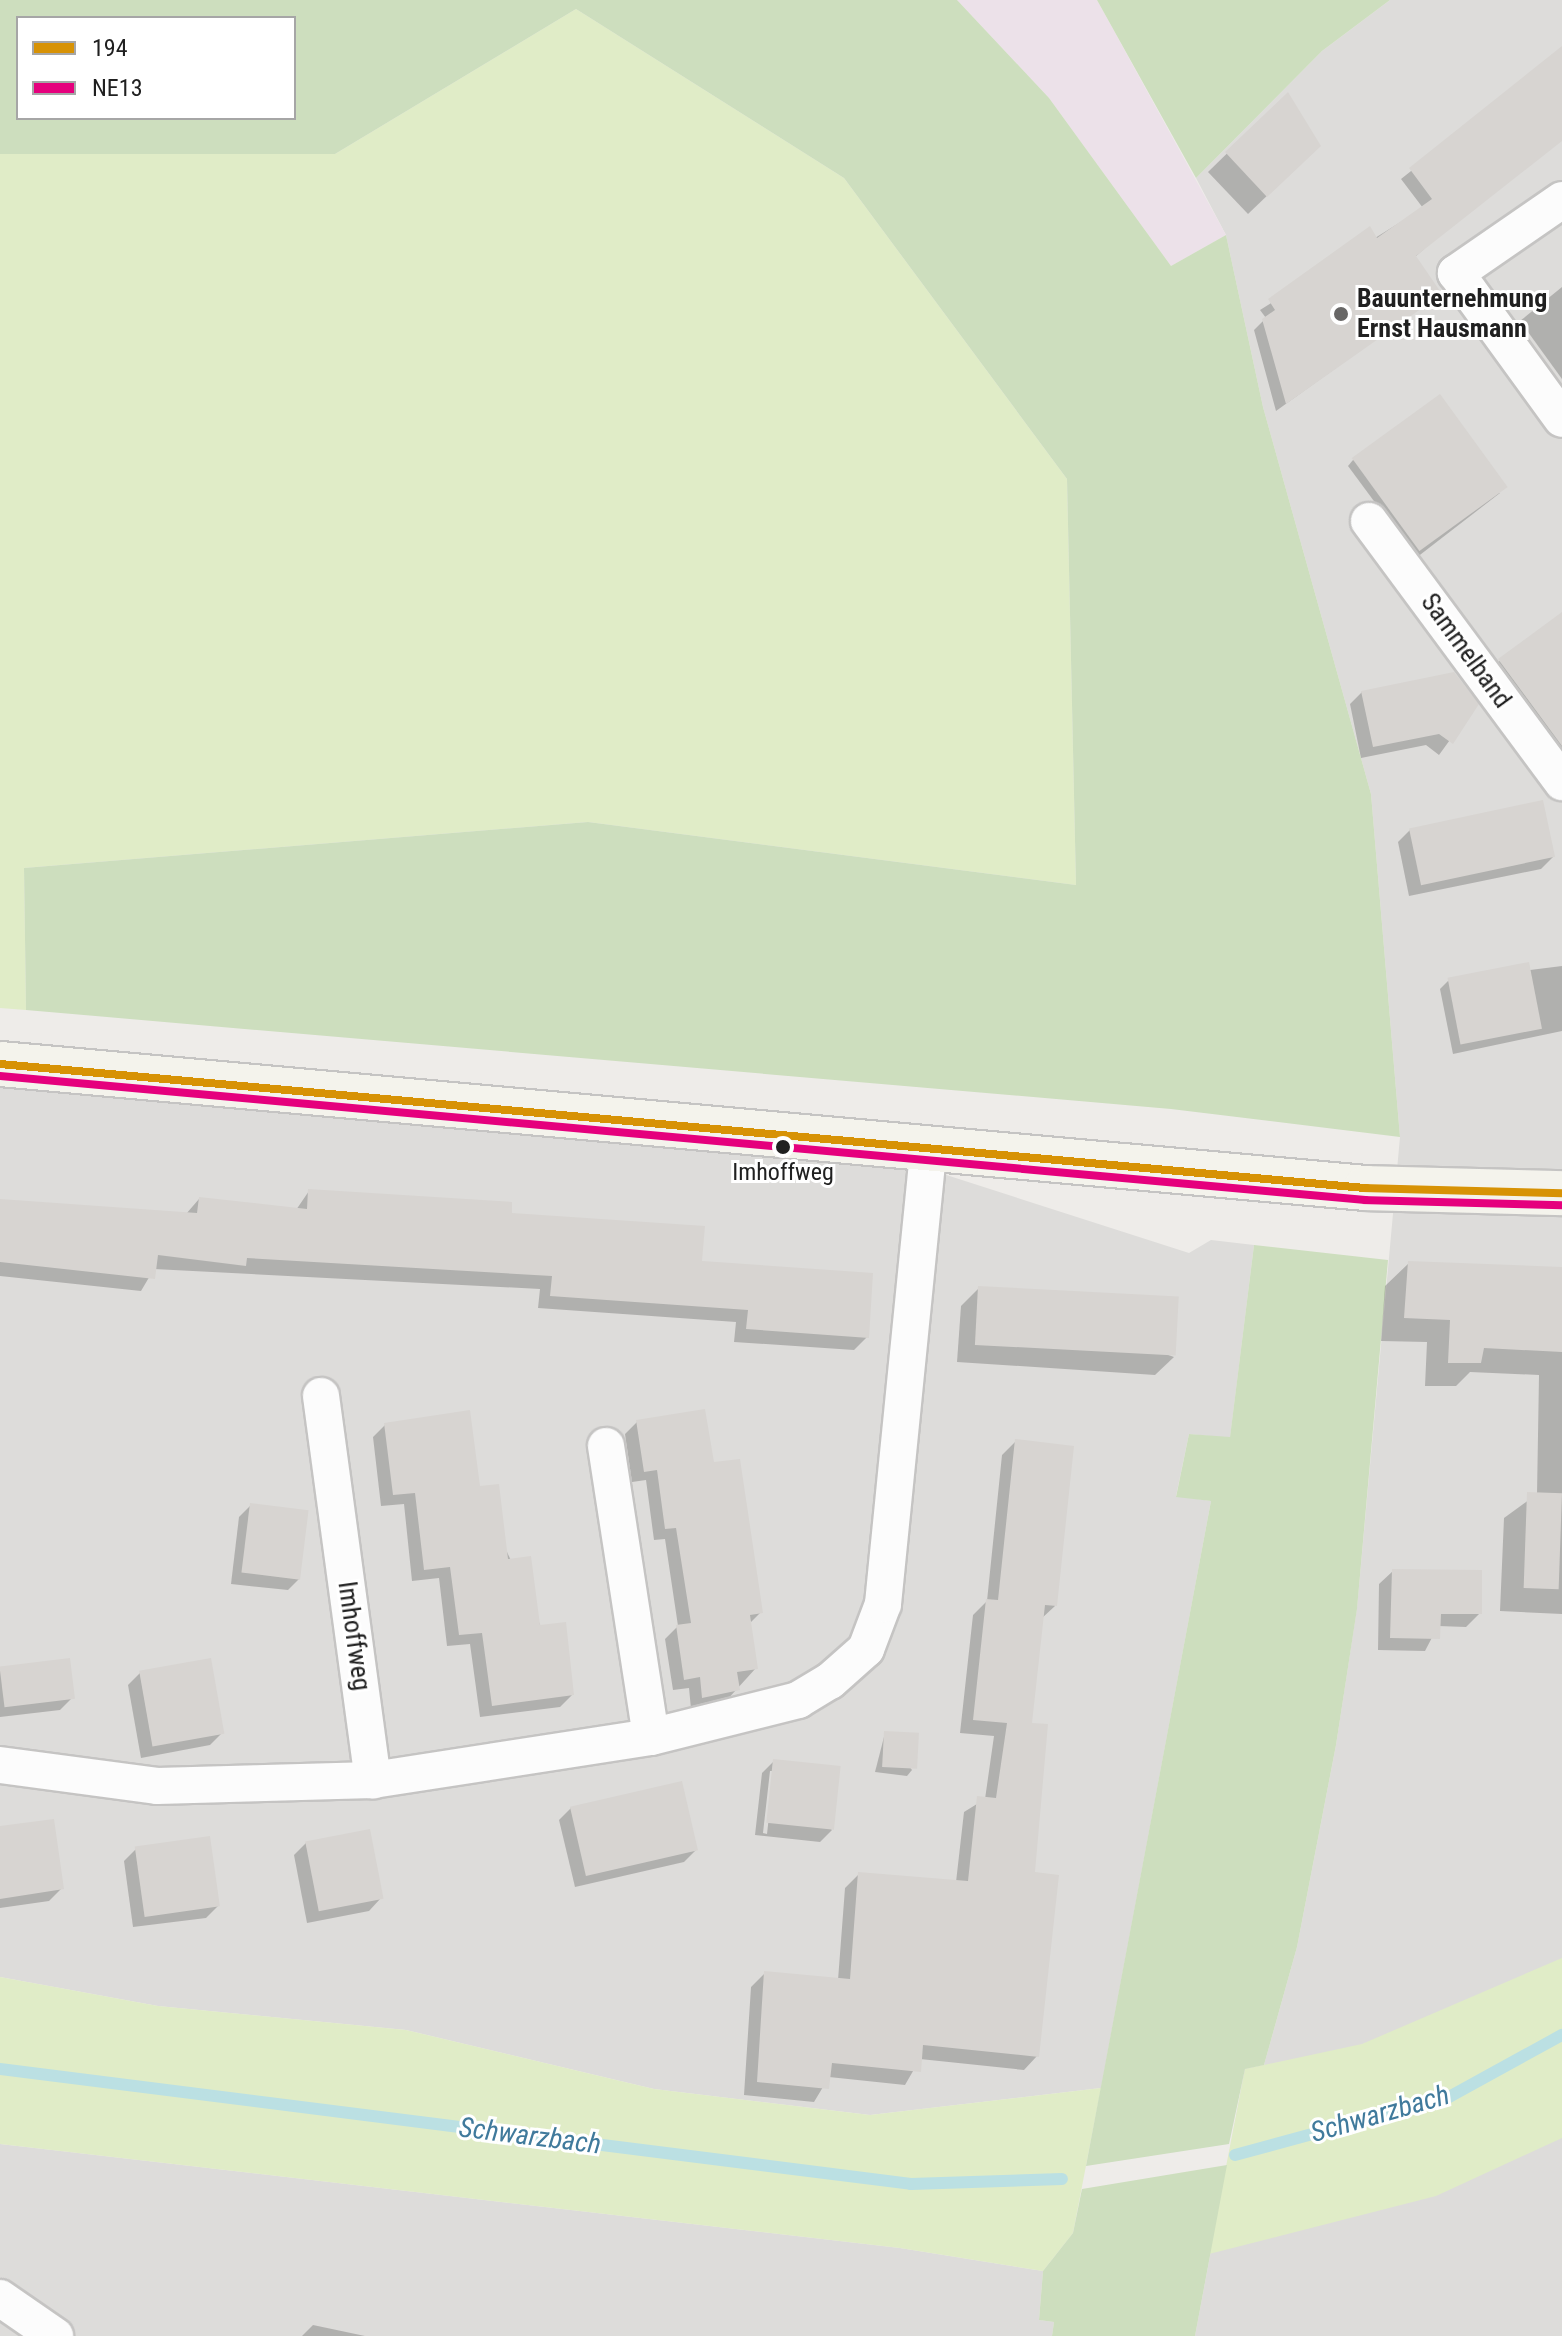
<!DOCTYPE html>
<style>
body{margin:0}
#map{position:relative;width:1562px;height:2336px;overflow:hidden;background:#eeece9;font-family:"Roboto Condensed",sans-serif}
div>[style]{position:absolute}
.residential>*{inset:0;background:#dddcda}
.industrial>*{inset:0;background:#ece1e9}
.grass>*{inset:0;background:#e0ecc7}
.forest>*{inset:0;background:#cddebe}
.shadow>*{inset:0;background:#0003}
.stream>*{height:12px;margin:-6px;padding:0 6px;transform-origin:6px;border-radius:6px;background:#bbe0e3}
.building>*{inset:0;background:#d7d4d1;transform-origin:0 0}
.roads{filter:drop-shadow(2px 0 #c5c4c3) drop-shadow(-2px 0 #c5c4c3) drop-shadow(0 2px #c5c4c3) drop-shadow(0 -2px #c5c4c3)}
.minor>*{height:36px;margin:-18px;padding:0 18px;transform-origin:18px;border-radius:18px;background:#fcfcfc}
.secondary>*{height:44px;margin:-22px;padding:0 22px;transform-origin:22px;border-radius:22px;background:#f4f3ec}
.bus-1>*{height:8px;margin:-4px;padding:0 4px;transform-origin:4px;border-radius:4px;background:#d79205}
.bus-2>*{height:8px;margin:-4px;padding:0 4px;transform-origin:4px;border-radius:4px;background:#e5007d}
.dots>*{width:22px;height:22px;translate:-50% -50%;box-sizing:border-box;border:4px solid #fff;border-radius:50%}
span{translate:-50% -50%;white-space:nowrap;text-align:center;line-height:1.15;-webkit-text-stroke:6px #fff;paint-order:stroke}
.bus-label{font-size:24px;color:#202020}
.poi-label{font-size:26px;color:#202020;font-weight:700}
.left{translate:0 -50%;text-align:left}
.street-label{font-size:26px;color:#202020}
.water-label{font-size:28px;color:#407a9c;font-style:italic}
.legend{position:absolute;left:16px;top:16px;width:280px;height:104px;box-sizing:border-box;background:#fff;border:2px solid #a6a6a6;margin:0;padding:10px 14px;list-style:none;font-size:24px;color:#202020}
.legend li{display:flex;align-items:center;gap:16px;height:40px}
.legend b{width:40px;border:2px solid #a6a6a6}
</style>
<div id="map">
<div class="residential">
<i style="clip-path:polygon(1390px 0,1562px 0,1562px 2336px,1195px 2336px,1245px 2069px,1264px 2065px,1297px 1947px,1336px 1745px,1357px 1608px,1400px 1137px,1371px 794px,1263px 407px,1226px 235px,1196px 178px,1322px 51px)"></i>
<i style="clip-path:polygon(0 1073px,937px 1172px,1189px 1253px,1211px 1240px,1254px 1245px,1230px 1438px,1189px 1434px,1176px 1496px,1211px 1501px,1101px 2088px,870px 2115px,654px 2089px,406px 2030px,158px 2006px,0 1977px)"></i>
<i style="clip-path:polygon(0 2144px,900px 2248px,1043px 2271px,1039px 2320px,1054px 2322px,1052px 2336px,0 2336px)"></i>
</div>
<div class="industrial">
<i style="clip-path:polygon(957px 0,1097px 0,1226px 235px,1171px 266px,1049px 98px)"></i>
</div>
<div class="grass">
<i style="clip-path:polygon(576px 9px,844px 178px,1067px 479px,1076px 885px,588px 822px,24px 868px,26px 1010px,0 1008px,0 154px,335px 154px)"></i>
<i style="clip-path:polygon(1562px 1958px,1562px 2138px,1436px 2196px,1209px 2254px,1245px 2069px,1362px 2044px)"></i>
<i style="clip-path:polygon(0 1977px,158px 2006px,406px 2030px,654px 2089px,870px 2115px,1101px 2088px,1073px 2233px,1043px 2271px,900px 2248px,0 2144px)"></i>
</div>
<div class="forest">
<i style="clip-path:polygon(evenodd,0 0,957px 0,1049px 98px,1171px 266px,1226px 235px,1263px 407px,1371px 794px,1400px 1137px,1171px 1109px,26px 1010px,24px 868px,588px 822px,1076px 885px,1067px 479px,844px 178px,576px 9px,335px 154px,0 154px,0 0,18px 18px,294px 18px,294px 118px,18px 118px,18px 18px)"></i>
<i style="clip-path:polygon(1097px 0,1390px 0,1322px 51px,1196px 178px)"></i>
<i style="clip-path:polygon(1254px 1245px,1388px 1260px,1357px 1609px,1336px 1745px,1297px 1947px,1264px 2065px,1245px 2069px,1229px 2144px,1086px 2166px,1211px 1501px,1176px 1497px,1189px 1434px,1230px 1437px)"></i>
<i style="clip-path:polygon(1227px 2165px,1195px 2336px,1052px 2336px,1054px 2322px,1039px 2320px,1043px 2271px,1073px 2233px,1082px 2189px)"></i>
</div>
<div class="shadow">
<i style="clip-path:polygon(1562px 51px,1562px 127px,1415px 257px,1440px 293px,1276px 411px,1254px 330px,1266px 318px,1260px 310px,1423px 208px,1401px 179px)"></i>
<i style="clip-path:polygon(1287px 95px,1300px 164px,1248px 214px,1208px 172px)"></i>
<i style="clip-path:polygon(1562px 287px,1562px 379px,1520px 321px)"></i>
<i style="clip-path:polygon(1353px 460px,1500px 493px,1416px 558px,1348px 466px)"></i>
<i style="clip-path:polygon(1562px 615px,1562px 755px,1493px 666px)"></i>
<i style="clip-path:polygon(1362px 692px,1476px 704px,1439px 755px,1426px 745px,1361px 758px,1350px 704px)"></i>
<i style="clip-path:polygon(1410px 830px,1553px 857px,1541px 869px,1409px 896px,1398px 842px)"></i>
<i style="clip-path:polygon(1562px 966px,1562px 1031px,1453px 1054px,1440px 989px,1449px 980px)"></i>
<i style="clip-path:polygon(309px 1191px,510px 1215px,700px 1263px,867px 1337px,854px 1350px,734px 1342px,736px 1322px,538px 1308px,540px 1289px,154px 1269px,141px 1291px,0 1276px,0 1201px,186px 1214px,199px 1199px,296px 1210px)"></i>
<i style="clip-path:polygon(1409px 1263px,1562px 1268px,1562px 1614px,1500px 1611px,1504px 1518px,1537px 1494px,1539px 1375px,1470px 1372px,1456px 1386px,1425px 1386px,1427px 1342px,1381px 1341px,1385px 1286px)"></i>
<i style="clip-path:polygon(979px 1288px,1174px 1357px,1155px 1375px,957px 1362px,961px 1306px)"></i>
<i style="clip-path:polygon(637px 1422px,712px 1464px,761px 1612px,749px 1624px,756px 1668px,726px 1701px,691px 1709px,689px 1688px,673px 1690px,665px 1639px,678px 1626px,665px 1539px,654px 1540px,646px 1480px,632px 1482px,625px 1434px)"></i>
<i style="clip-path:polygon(385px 1425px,478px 1488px,572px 1695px,560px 1707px,480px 1717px,470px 1644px,447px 1646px,439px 1578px,412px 1581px,404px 1504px,381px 1506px,373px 1437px)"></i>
<i style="clip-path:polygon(1016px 1441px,1055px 1606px,1041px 1619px,1029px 1724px,1037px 2056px,1024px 2070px,920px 2059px,905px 2085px,829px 2077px,814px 2102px,744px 2095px,751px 1987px,765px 1973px,838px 1980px,845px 1888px,859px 1874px,956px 1882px,964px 1812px,985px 1799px,994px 1736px,960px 1733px,973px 1615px,987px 1601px,1002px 1455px)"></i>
<i style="clip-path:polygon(251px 1505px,300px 1578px,288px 1590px,231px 1584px,239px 1517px)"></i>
<i style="clip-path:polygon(1393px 1571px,1480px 1613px,1466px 1627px,1438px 1626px,1425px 1651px,1378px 1650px,1379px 1584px)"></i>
<i style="clip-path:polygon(0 1669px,72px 1698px,60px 1710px,0 1717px)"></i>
<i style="clip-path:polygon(140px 1673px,222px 1733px,210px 1745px,141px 1758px,128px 1685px)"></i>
<i style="clip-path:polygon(885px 1733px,912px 1770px,907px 1776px,875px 1772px)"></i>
<i style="clip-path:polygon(evenodd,774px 1761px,832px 1830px,820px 1842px,755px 1835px,762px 1773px,774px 1761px,770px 1771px,774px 1771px,767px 1834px,763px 1833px,770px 1771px)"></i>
<i style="clip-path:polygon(571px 1808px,696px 1850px,684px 1862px,575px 1887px,559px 1820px)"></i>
<i style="clip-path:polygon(0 1828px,61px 1889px,49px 1901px,0 1908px)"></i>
<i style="clip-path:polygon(306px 1843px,381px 1898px,369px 1911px,307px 1923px,294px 1855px)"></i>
<i style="clip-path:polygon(136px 1849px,218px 1906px,206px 1918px,133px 1927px,124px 1861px)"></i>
<i style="clip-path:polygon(313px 2325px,365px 2336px,302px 2336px)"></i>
</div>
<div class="stream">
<i style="left:0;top:2069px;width:918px;rotate:7.19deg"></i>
<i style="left:911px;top:2184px;width:151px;rotate:-1.9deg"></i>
<i style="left:1235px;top:2155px;width:222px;rotate:-15.2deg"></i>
<i style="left:1449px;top:2097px;width:129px;rotate:-28.8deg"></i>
</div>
<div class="building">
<i style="clip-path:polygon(1562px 46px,1562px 141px,1416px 256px,1442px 294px,1286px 404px,1262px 319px,1275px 310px,1268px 299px,1370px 226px,1377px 238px,1432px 199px,1409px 168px)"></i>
<i style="clip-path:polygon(1288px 92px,1321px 146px,1267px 197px,1225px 152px)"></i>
<i style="left:1440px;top:394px;width:115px;height:109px;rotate:54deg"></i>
<i style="clip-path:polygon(1562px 612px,1562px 746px,1498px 659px)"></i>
<i style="clip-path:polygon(1454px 672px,1479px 704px,1453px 744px,1439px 734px,1373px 747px,1361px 691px)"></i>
<i style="left:1543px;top:800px;width:58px;height:137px;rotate:78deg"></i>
<i style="left:1529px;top:962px;width:68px;height:83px;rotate:79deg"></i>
<i style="clip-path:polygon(308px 1189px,512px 1202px,512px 1213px,705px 1226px,702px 1261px,873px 1273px,869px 1338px,746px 1329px,748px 1310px,550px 1296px,552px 1276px,247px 1258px,246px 1266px,158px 1255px,155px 1279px,0 1262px,0 1199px,197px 1213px,199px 1197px,307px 1209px)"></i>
<i style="clip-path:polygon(1408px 1261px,1562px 1267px,1562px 1352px,1484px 1348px,1481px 1363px,1448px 1363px,1450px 1320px,1404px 1318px)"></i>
<i style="left:978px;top:1286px;width:201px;height:59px;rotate:3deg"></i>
<i style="clip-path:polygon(705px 1409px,714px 1462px,740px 1459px,763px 1613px,750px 1615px,758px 1669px,737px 1672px,740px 1690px,702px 1698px,700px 1677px,684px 1680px,676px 1625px,691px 1623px,676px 1528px,665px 1529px,657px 1470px,644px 1472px,636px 1420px)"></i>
<i style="clip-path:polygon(470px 1410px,480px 1486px,499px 1484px,508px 1559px,531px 1556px,540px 1625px,566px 1622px,574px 1695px,492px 1706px,482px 1633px,459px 1635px,450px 1567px,424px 1570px,415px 1493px,393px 1495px,384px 1423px)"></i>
<i style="clip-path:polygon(1015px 1439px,1074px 1446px,1057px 1606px,1045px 1605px,1032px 1723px,1048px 1724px,1035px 1872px,1059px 1875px,1039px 2057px,923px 2045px,921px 2072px,832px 2063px,829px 2089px,757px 2082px,764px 1971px,850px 1979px,858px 1872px,968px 1881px,977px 1796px,996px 1798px,1007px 1723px,973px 1720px,986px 1599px,998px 1600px)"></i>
<i style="left:1527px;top:1492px;width:35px;height:96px;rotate:2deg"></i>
<i style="left:250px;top:1503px;width:59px;height:70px;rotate:7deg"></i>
<i style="clip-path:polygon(1392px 1569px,1482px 1570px,1482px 1614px,1441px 1614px,1440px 1639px,1390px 1638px)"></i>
<i style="left:70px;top:1658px;width:41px;height:71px;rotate:83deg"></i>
<i style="left:211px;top:1658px;width:77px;height:73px;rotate:80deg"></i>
<i style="left:884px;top:1731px;width:35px;height:36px;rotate:3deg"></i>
<i style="left:773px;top:1759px;width:68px;height:64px;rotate:6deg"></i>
<i style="left:682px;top:1781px;width:71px;height:115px;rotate:77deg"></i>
<i style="clip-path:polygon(54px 1819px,64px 1889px,0 1899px,0 1826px)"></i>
<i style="left:370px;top:1829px;width:71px;height:66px;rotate:79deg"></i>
<i style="left:210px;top:1836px;width:71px;height:76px;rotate:82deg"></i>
</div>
<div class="roads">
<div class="minor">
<i style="left:1562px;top:200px;width:129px;rotate:145.4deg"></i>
<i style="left:1456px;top:273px;width:180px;rotate:54deg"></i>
<i style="left:1369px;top:521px;width:325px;rotate:53.5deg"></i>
<i style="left:321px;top:1396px;width:388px;rotate:82.3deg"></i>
<i style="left:606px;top:1446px;width:294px;rotate:81.2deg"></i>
<i style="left:0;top:1765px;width:158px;rotate:7.6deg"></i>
<i style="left:157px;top:1786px;width:216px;rotate:-1.6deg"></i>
<i style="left:373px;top:1780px;width:281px;rotate:-8.8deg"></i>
<i style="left:651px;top:1737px;width:152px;rotate:-14.1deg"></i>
<i style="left:798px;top:1700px;width:37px;rotate:-31deg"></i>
<i style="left:830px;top:1681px;width:48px;rotate:-41.6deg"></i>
<i style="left:866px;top:1649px;width:48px;rotate:-69.3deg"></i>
<i style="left:883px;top:1604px;width:459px;rotate:-84.3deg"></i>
<i style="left:0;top:2298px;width:67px;rotate:34.6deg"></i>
</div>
<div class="secondary">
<i style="left:0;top:1064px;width:1372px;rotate:5.19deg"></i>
<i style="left:1366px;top:1188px;width:196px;rotate:1.5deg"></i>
</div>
</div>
<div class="bus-1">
<i style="left:0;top:1064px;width:1372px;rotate:5.19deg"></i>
<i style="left:1366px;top:1188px;width:196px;rotate:1.5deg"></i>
</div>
<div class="bus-2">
<i style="left:0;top:1076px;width:1371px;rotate:5.19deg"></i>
<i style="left:1365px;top:1200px;width:197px;rotate:1.5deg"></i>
</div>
<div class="dots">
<i style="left:1341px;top:314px;background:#686766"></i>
<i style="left:783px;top:1147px;background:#202020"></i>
</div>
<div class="bus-label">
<span style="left:783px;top:1173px">Imhoffweg</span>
</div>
<div class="poi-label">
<span class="left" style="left:1357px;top:314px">Bauunternehmung<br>Ernst Hausmann</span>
</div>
<div class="street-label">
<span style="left:1466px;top:651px;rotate:54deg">Sammelband</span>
<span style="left:354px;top:1636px;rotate:82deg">Imhoffweg</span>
</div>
<div class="water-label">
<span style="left:1380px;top:2114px;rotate:-16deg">Schwarzbach</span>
<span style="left:530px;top:2136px;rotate:7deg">Schwarzbach</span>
</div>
<ul class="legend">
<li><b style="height:10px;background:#d79205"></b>194</li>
<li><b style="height:10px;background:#e5007d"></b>NE13</li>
</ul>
</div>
